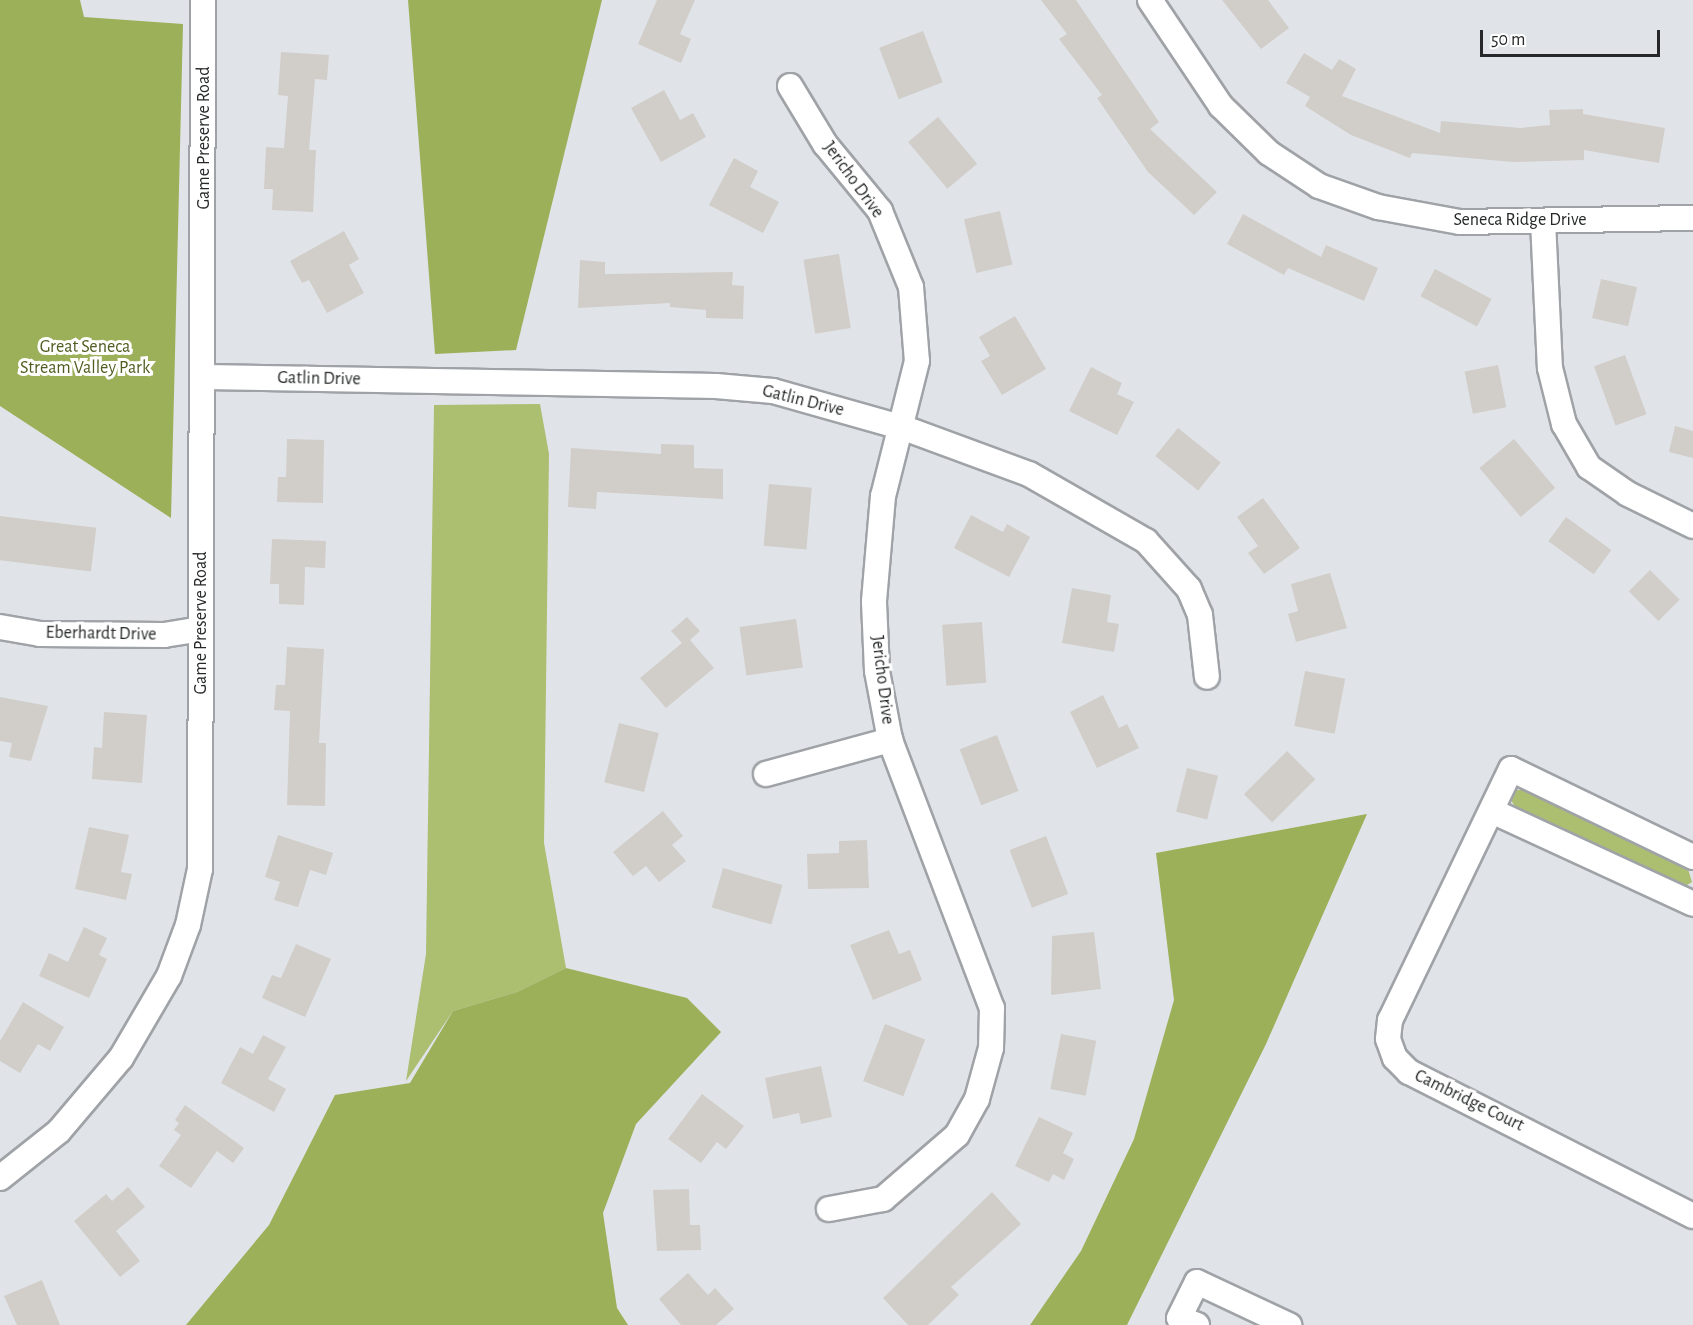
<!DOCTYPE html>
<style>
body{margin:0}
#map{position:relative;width:1693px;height:1325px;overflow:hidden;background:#e0e4e8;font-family:"Alegreya Sans",sans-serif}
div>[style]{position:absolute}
.green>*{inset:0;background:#acbe70}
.forest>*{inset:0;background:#9caf59}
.building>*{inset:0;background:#d1cdc9;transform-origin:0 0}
.roads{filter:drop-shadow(2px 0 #9fa3a7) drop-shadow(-2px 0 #9fa3a7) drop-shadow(0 2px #9fa3a7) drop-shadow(0 -2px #9fa3a7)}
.minor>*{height:24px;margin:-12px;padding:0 12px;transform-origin:12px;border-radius:12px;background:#fff}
span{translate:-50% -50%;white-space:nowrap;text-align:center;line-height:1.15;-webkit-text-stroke:6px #fff;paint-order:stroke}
.street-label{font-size:18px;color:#252728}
.park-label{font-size:18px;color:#515d20}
.scale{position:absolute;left:1480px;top:30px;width:180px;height:27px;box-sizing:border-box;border:3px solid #252728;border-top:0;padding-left:8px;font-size:18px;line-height:21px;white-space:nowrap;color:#252728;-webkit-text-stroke:4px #fff;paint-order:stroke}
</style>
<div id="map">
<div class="green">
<i style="clip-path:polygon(540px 404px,549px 454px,544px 843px,566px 968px,517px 992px,453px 1011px,406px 1081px,426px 954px,434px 405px)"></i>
<i style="clip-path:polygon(1515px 790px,1526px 790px,1688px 869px,1692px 882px,1684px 887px,1658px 877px,1515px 807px,1510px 798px)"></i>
</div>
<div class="forest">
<i style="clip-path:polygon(0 0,80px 0,84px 17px,183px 24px,171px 518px,0 406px)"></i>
<i style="clip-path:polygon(408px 0,602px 0,516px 350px,435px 354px)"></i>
<i style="clip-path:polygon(1367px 814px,1266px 1044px,1127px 1325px,1030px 1325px,1081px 1251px,1134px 1139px,1174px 1000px,1156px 853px)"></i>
<i style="clip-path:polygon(566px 968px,687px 998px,721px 1032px,636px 1124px,603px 1213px,617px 1308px,628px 1325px,186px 1325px,269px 1225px,335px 1095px,410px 1083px,453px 1011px,517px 992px)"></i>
</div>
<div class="building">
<i style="clip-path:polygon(657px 0,695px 0,680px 34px,691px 39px,681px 63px,638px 44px)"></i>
<i style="clip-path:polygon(1041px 0,1076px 0,1159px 122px,1150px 129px,1217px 192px,1194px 215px,1148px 172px,1097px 98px,1102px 95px,1059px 39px,1067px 34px)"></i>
<i style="clip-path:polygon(1222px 0,1268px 0,1289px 28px,1261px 49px)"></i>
<i style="left:923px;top:31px;width:55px;height:47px;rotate:69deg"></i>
<i style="clip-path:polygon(281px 52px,329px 55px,327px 80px,315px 79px,309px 150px,316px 150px,313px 212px,272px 210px,273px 189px,264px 189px,266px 147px,284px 148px,288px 96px,278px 95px)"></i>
<i style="clip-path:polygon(1304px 53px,1332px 70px,1339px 59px,1356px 69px,1342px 96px,1440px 133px,1441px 121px,1520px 128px,1550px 125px,1549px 110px,1583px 109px,1583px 114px,1665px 128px,1659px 163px,1584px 150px,1584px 160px,1513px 162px,1412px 153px,1410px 158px,1351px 135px,1305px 106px,1310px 97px,1286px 83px)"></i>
<i style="clip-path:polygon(664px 90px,680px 120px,693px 113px,706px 137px,661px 162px,631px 108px)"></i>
<i style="left:938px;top:117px;width:61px;height:39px;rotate:50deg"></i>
<i style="clip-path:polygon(734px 158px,758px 171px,750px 187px,779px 202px,763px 233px,709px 205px)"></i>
<i style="left:1000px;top:211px;width:55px;height:37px;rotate:77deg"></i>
<i style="clip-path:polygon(1243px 214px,1321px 257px,1326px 245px,1378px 268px,1364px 301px,1288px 268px,1284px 275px,1227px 244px)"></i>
<i style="clip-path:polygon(344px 231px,359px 259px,349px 265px,364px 293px,327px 313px,309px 280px,302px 283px,290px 261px)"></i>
<i style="left:839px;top:254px;width:75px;height:36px;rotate:81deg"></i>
<i style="clip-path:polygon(580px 260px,605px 262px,605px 274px,733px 272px,732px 285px,744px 286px,743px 319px,706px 318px,706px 310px,670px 307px,670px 303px,578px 308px)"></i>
<i style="left:1435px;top:269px;width:64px;height:31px;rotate:28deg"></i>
<i style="left:1601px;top:279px;width:37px;height:40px;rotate:13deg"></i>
<i style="clip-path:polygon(1015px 316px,1046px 369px,1002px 395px,981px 361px,990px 356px,979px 337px)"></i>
<i style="left:1625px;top:355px;width:63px;height:33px;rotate:70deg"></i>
<i style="left:1498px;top:365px;width:43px;height:34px;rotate:79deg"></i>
<i style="clip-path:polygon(1091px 367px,1122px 383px,1117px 394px,1134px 402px,1117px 435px,1069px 411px)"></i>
<i style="clip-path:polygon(1675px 426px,1693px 431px,1693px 458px,1669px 452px)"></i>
<i style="left:1178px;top:428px;width:55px;height:36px;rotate:39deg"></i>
<i style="clip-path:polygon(287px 439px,324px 440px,323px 503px,277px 502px,278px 477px,286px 477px)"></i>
<i style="left:1514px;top:439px;width:64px;height:45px;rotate:50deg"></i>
<i style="clip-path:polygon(661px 444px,694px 445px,694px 468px,723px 469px,723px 499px,597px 492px,596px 509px,568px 507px,571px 448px,661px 454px)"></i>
<i style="left:769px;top:484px;width:43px;height:62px;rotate:5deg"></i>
<i style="clip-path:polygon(1263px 498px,1300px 548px,1264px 574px,1248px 553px,1258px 546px,1237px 517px)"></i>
<i style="clip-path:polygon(971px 515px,1003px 532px,1007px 524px,1030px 537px,1009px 577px,954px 548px)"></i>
<i style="left:0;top:516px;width:97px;height:44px;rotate:7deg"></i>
<i style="left:1566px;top:517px;width:56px;height:30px;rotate:36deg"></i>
<i style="clip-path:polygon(272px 539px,326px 541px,325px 568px,305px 567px,304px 605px,279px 604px,279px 584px,270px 584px)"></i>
<i style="left:1650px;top:570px;width:42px;height:30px;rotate:45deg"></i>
<i style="clip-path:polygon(1330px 573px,1347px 628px,1296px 642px,1288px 614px,1298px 611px,1291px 584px)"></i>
<i style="clip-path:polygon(1072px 588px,1111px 595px,1107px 622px,1119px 624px,1114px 652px,1062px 643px)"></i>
<i style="clip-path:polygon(687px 617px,700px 631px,690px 640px,714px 668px,666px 708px,640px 678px,682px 643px,671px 631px)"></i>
<i style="left:796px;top:619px;width:49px;height:57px;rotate:82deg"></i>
<i style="left:982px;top:622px;width:61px;height:40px;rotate:86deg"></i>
<i style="clip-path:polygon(287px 647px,324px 649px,319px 743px,326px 743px,325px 806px,287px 805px,290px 711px,274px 710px,276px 685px,285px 685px)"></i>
<i style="left:1305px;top:671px;width:41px;height:56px;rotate:11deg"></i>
<i style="clip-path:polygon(1103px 695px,1119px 728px,1127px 724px,1139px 748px,1097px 768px,1070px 712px)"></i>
<i style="clip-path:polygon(0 697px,48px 706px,31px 761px,9px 757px,12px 743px,0 741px)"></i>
<i style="clip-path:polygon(104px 712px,147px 715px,142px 783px,92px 779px,94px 747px,102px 748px)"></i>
<i style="left:619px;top:723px;width:41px;height:61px;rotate:14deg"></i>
<i style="left:997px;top:735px;width:60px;height:40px;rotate:69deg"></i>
<i style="left:1287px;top:751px;width:40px;height:61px;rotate:45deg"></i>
<i style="left:1187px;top:768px;width:32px;height:45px;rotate:14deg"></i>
<i style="clip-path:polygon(663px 811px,683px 836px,672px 845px,686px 861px,659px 882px,646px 866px,633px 876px,613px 852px)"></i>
<i style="clip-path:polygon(89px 827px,129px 835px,121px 872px,132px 874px,126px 900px,75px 889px)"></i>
<i style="clip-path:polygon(278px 835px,333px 853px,326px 875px,310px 870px,298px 907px,274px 900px,280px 882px,265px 877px)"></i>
<i style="left:1046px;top:836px;width:62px;height:39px;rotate:69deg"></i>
<i style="clip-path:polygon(867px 840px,869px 888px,808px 889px,807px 854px,839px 853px,839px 841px)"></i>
<i style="left:723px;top:868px;width:62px;height:41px;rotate:16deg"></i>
<i style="clip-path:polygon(84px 927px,107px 938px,99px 955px,107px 959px,89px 998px,39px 976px,49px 953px,68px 962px)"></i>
<i style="clip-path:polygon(889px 930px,899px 954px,910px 950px,922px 980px,873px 1000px,850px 945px)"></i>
<i style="clip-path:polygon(1094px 932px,1101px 989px,1051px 995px,1052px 936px)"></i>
<i style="clip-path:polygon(296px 944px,331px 959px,305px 1017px,262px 998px,272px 975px,281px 978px)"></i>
<i style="clip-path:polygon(23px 1002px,64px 1027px,50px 1051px,38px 1044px,20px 1073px,0 1061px,0 1041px)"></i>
<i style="left:885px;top:1024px;width:43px;height:61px;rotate:21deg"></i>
<i style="left:1061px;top:1034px;width:36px;height:56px;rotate:11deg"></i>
<i style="clip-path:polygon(263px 1035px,286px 1047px,268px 1079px,286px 1089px,274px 1112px,221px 1083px,240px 1047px,253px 1054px)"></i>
<i style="clip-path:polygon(821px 1066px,832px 1117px,801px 1124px,799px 1113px,773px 1119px,765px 1078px)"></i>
<i style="clip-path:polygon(702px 1094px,744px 1126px,726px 1149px,717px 1142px,701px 1163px,668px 1139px)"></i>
<i style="clip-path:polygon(185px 1105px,244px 1148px,233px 1163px,217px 1151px,191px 1188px,159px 1166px,181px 1135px,174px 1130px,179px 1123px,175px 1120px)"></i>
<i style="clip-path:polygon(1039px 1117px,1073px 1133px,1063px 1153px,1074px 1159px,1064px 1180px,1053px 1174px,1049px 1182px,1015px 1166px)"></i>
<i style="clip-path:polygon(128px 1187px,145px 1207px,116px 1231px,140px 1261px,120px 1277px,74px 1221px,106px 1194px,112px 1201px)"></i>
<i style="clip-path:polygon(689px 1189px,690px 1225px,700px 1225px,701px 1250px,657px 1251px,653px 1190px)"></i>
<i style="clip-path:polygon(992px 1192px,1021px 1224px,951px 1287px,959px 1295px,928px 1325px,908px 1325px,883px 1298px)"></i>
<i style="clip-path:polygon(688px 1273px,708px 1295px,715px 1288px,734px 1309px,716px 1325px,681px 1325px,659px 1299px)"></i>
<i style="clip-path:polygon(42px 1280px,60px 1325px,17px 1325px,4px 1296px)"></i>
</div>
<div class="roads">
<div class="minor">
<i style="left:1150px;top:0;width:128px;rotate:56.2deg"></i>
<i style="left:1221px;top:106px;width:67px;rotate:44.4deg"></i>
<i style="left:1269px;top:153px;width:60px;rotate:33.4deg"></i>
<i style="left:1319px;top:186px;width:63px;rotate:19.6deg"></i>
<i style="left:1378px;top:207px;width:83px;rotate:10.4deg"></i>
<i style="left:1460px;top:222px;width:233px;rotate:-1deg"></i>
<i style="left:790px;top:86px;width:68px;rotate:58.9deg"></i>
<i style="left:825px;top:144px;width:87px;rotate:50.6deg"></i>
<i style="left:880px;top:211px;width:82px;rotate:67.8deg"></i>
<i style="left:911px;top:287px;width:74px;rotate:85.4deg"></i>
<i style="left:917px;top:361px;width:139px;rotate:104.1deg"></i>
<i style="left:883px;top:496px;width:106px;rotate:94.9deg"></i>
<i style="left:874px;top:602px;width:69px;rotate:87.5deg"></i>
<i style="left:877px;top:671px;width:70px;rotate:79.3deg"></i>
<i style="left:890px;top:740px;width:287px;rotate:69.2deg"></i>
<i style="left:992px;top:1008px;width:40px;rotate:91.4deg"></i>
<i style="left:991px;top:1048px;width:53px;rotate:105.4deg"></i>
<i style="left:977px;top:1099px;width:41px;rotate:119.1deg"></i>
<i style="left:957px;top:1135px;width:98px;rotate:139.1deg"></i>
<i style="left:883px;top:1199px;width:55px;rotate:169.5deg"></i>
<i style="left:1543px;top:221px;width:147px;rotate:87.3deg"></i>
<i style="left:1550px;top:368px;width:58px;rotate:76deg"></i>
<i style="left:1564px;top:424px;width:50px;rotate:59.8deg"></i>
<i style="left:1589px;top:467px;width:47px;rotate:34.7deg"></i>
<i style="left:1628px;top:494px;width:72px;rotate:26.2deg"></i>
<i style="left:206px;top:377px;width:510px;rotate:1.01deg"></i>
<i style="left:716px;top:386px;width:57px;rotate:5deg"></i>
<i style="left:773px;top:391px;width:136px;rotate:15.8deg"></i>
<i style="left:904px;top:428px;width:133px;rotate:20.2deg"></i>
<i style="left:1029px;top:474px;width:135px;rotate:29.8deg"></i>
<i style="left:1146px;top:541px;width:64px;rotate:48.1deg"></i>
<i style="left:1189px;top:589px;width:28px;rotate:67deg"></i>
<i style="left:1200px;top:615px;width:62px;rotate:83.6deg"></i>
<i style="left:0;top:627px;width:41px;rotate:9.9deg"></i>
<i style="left:40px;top:634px;width:124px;rotate:0.5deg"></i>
<i style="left:164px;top:635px;width:37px;rotate:-9deg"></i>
<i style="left:766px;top:774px;width:129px;rotate:-15.3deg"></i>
<i style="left:1492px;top:811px;width:221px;rotate:24.8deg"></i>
<i style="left:1693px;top:857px;width:202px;rotate:-154.2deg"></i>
<i style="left:1511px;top:769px;width:279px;rotate:115.7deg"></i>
<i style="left:1390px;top:1020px;width:19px;rotate:96deg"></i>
<i style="left:1388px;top:1039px;width:20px;rotate:70deg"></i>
<i style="left:1395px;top:1058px;width:20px;rotate:45deg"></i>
<i style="left:1409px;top:1072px;width:318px;rotate:26.9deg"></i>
<i style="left:0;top:1178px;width:75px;rotate:-38.5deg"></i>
<i style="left:59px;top:1131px;width:96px;rotate:-49.7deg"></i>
<i style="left:121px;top:1058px;width:95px;rotate:-59.7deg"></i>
<i style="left:169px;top:976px;width:54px;rotate:-69.6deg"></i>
<i style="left:188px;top:925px;width:57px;rotate:-77.9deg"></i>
<i style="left:200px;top:869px;width:869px;rotate:-89.8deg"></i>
<i style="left:1197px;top:1325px;width:19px;rotate:-159deg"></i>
<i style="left:1179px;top:1318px;width:40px;rotate:-63.4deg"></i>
<i style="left:1197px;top:1282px;width:102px;rotate:25.1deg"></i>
</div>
</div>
<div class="street-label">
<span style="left:204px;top:138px;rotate:-90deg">Game Preserve Road</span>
<span style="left:853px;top:180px;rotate:54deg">Jericho Drive</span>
<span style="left:1520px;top:220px">Seneca Ridge Drive</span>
<span style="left:319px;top:379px;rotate:1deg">Gatlin Drive</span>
<span style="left:803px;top:401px;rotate:14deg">Gatlin Drive</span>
<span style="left:201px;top:623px;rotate:-90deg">Game Preserve Road</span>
<span style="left:101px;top:634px;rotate:1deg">Eberhardt Drive</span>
<span style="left:882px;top:680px;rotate:83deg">Jericho Drive</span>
<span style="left:1469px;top:1101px;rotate:26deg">Cambridge Court</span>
</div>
<div class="park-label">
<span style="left:85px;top:358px">Great Seneca<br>Stream Valley Park</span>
</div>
<div class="scale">50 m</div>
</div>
